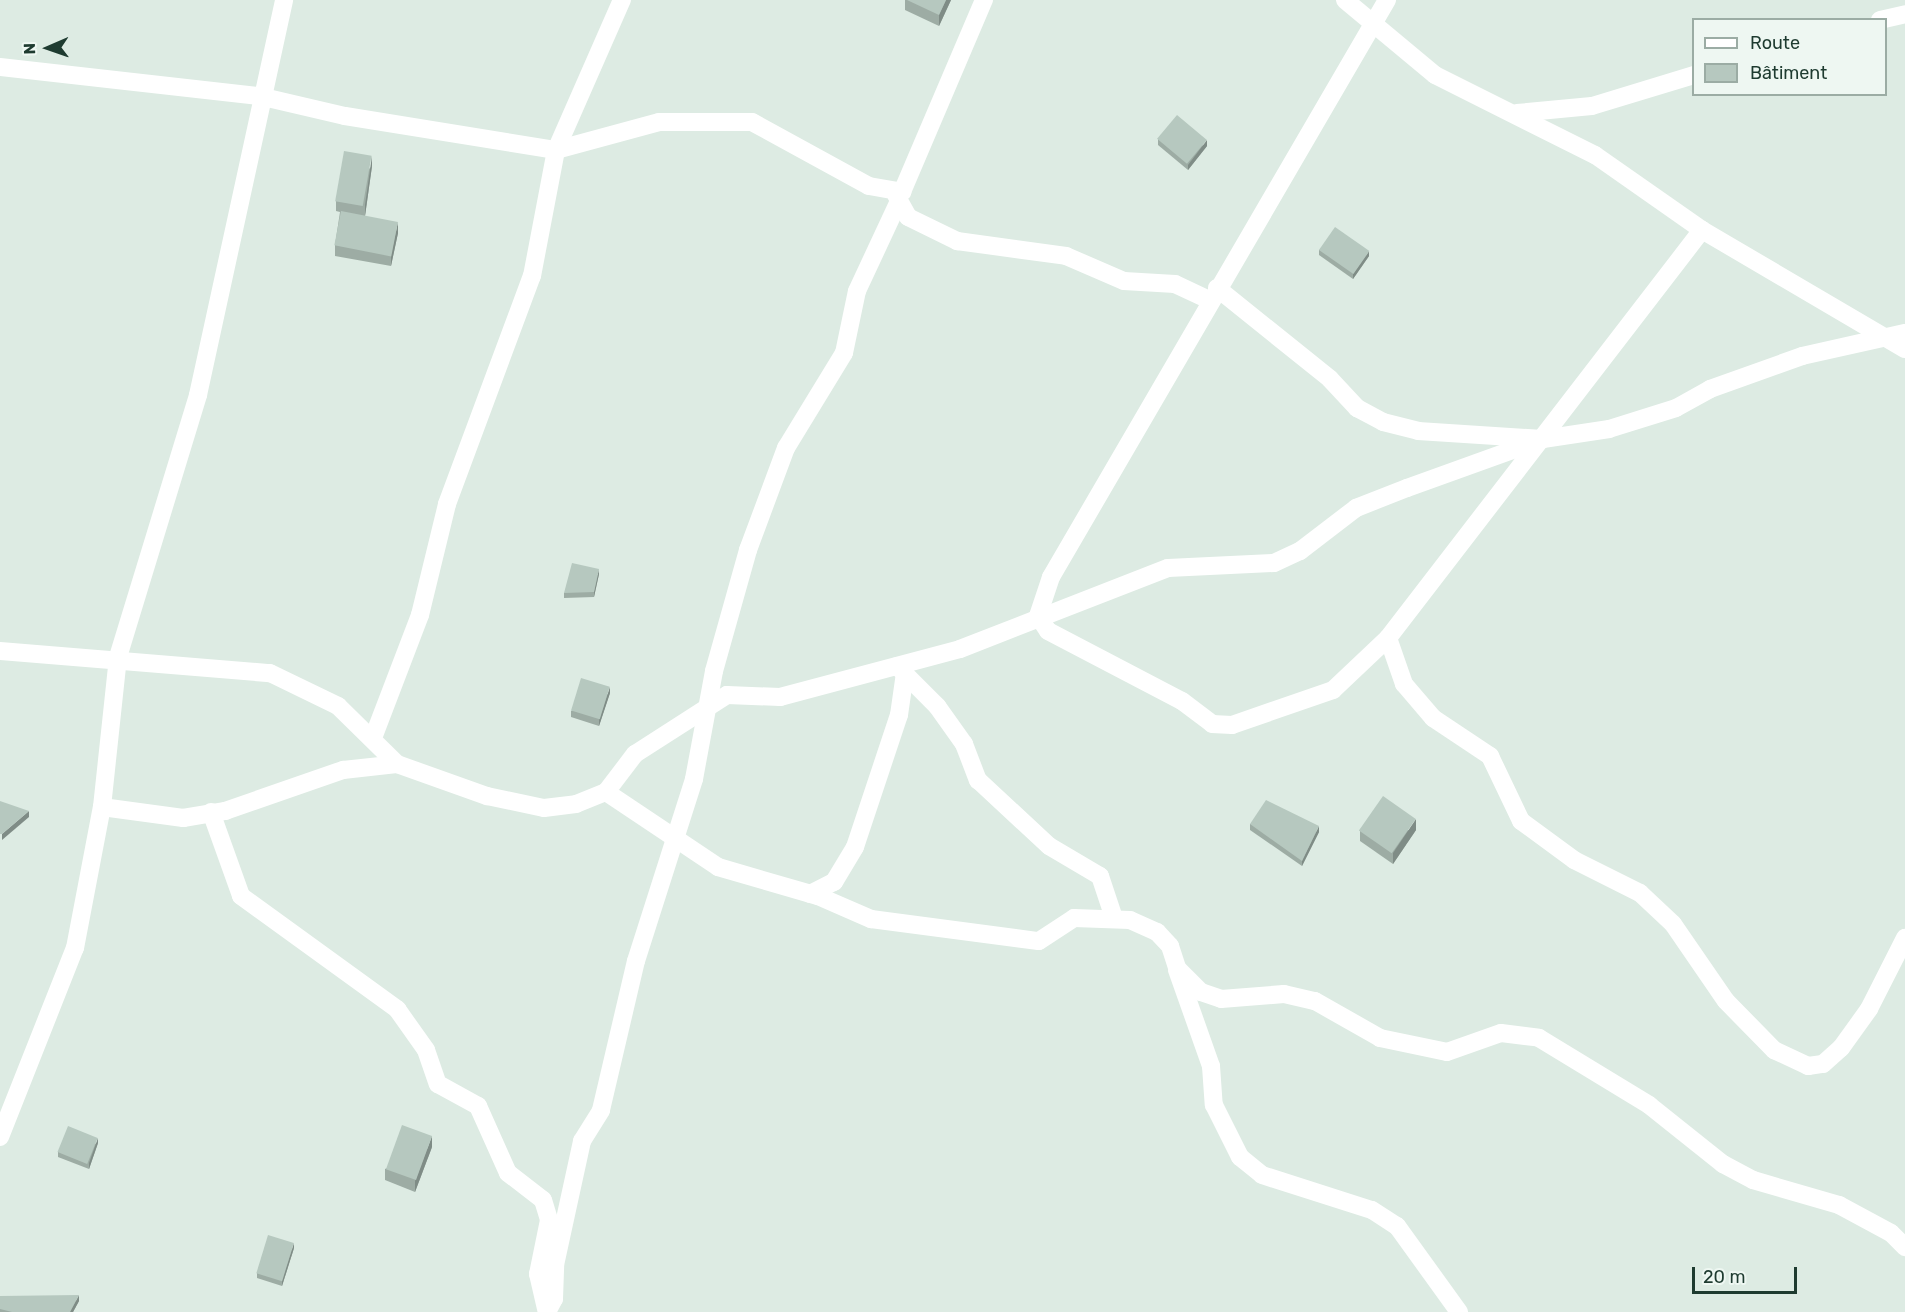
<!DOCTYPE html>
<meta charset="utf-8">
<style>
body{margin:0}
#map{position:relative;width:1905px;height:1312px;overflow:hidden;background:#ddebe3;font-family:Rubik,sans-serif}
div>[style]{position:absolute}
.minor>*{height:18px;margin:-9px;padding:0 9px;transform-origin:9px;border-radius:9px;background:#fff}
.wall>*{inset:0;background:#9daca4}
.shaded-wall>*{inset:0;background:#7f8c86}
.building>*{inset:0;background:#b6c8bf;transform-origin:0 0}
span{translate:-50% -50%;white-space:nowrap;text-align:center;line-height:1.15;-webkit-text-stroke:6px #eef7f2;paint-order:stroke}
.legend{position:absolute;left:1692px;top:18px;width:195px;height:78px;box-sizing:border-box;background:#eef7f2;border:2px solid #9baca4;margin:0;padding:8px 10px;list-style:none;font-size:18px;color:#1e3b30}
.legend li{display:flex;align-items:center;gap:12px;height:30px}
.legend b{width:30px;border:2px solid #9baca4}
.north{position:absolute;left:18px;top:18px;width:60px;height:60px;-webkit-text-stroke:4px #eef7f2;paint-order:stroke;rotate:268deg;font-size:16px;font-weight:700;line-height:24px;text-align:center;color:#1e3b30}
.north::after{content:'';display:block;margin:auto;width:21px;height:27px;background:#1e3b30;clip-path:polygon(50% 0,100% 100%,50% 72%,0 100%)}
.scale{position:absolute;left:1692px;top:1267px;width:105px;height:27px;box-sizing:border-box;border:3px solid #1e3b30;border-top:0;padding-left:8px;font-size:18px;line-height:21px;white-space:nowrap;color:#1e3b30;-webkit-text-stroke:4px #eef7f2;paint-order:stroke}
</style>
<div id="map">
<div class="minor">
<i style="left:1345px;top:0;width:117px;rotate:39.8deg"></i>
<i style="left:1435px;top:75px;width:179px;rotate:26.6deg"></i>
<i style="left:1595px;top:155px;width:131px;rotate:35deg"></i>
<i style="left:1702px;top:230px;width:235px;rotate:30.4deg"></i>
<i style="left:1387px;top:0;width:668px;rotate:120.21deg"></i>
<i style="left:1051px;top:577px;width:41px;rotate:108.4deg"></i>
<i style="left:1038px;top:616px;width:18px;rotate:56deg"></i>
<i style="left:1048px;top:631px;width:151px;rotate:27.6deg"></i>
<i style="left:1182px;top:701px;width:38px;rotate:37deg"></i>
<i style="left:1212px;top:724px;width:20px;rotate:3deg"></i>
<i style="left:1232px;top:725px;width:107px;rotate:-19.1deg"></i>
<i style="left:1333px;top:690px;width:76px;rotate:-43.4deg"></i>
<i style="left:1388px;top:638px;width:515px;rotate:-52.42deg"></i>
<i style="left:1880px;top:20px;width:26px;rotate:-13deg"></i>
<i style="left:0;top:67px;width:261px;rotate:6.4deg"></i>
<i style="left:259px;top:96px;width:88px;rotate:13.1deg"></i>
<i style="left:345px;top:116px;width:214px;rotate:9.2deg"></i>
<i style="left:556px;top:150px;width:107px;rotate:-15.2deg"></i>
<i style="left:659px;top:122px;width:93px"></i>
<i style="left:752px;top:122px;width:133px;rotate:28.7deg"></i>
<i style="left:869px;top:186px;width:34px;rotate:10deg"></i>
<i style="left:902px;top:192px;width:209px;rotate:-66.9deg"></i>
<i style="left:1517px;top:113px;width:75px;rotate:-5.3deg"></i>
<i style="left:1592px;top:106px;width:107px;rotate:-16.9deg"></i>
<i style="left:896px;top:195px;width:25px;rotate:61deg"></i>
<i style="left:908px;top:217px;width:55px;rotate:26.1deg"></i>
<i style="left:957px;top:241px;width:110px;rotate:7.8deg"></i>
<i style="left:1066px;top:256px;width:63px;rotate:23.3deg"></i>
<i style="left:1124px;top:281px;width:51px;rotate:3.4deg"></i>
<i style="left:1175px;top:284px;width:38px;rotate:25deg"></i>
<i style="left:1217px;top:288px;width:145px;rotate:38.8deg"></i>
<i style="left:1330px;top:379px;width:40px;rotate:47deg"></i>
<i style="left:1357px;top:408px;width:30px;rotate:28deg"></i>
<i style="left:1383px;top:422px;width:36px;rotate:14deg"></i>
<i style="left:1418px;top:431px;width:125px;rotate:3.7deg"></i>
<i style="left:1388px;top:638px;width:49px;rotate:70.8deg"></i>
<i style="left:1404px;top:684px;width:45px;rotate:49.5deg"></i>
<i style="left:1433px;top:718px;width:69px;rotate:33.7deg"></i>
<i style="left:1490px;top:756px;width:72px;rotate:64.5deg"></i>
<i style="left:1521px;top:821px;width:66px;rotate:36.3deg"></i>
<i style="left:1574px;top:860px;width:74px;rotate:26.6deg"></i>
<i style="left:1640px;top:893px;width:45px;rotate:43.2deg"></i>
<i style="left:1673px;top:924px;width:93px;rotate:55.5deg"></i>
<i style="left:1726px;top:1001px;width:69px;rotate:45.6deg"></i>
<i style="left:1774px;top:1050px;width:38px;rotate:25deg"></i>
<i style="left:1808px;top:1066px;width:15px;rotate:-8deg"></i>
<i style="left:1823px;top:1064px;width:24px;rotate:-42deg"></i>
<i style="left:1841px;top:1048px;width:48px;rotate:-54.3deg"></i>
<i style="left:1869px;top:1009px;width:80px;rotate:-63.1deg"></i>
<i style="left:0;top:651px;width:271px;rotate:4.7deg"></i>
<i style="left:270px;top:673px;width:76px;rotate:25.9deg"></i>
<i style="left:338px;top:706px;width:83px;rotate:44.5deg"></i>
<i style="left:897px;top:666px;width:57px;rotate:45deg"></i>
<i style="left:937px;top:706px;width:47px;rotate:54.6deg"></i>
<i style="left:964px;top:744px;width:39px;rotate:69deg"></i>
<i style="left:978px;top:780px;width:97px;rotate:42.9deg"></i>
<i style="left:1049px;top:846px;width:59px;rotate:30.5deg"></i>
<i style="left:1100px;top:876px;width:44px;rotate:71.6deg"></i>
<i style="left:373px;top:738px;width:132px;rotate:-69.1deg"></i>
<i style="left:420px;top:615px;width:114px;rotate:-76.3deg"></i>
<i style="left:447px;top:504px;width:243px;rotate:-69.6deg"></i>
<i style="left:532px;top:276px;width:128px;rotate:-79.2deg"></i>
<i style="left:556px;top:150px;width:164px;rotate:-66.3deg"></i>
<i style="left:606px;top:792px;width:135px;rotate:33.8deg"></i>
<i style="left:718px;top:867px;width:104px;rotate:16.2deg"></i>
<i style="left:818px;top:896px;width:58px;rotate:23.5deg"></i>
<i style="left:871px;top:919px;width:169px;rotate:7.5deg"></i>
<i style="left:1039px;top:941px;width:42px;rotate:-33.3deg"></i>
<i style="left:1074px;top:918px;width:56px;rotate:2deg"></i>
<i style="left:1130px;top:920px;width:30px;rotate:24deg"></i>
<i style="left:1157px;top:932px;width:19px;rotate:47deg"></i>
<i style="left:1170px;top:946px;width:23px;rotate:72deg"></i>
<i style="left:1177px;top:968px;width:34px;rotate:45deg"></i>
<i style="left:1201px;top:992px;width:21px;rotate:19deg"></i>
<i style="left:1221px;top:999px;width:63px;rotate:-4.5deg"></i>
<i style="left:1284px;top:994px;width:32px;rotate:13deg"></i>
<i style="left:1315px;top:1001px;width:75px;rotate:29.6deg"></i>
<i style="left:1380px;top:1038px;width:68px;rotate:11.8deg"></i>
<i style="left:1447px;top:1052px;width:57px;rotate:-19.4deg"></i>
<i style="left:1501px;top:1033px;width:38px;rotate:7deg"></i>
<i style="left:1539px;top:1038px;width:129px;rotate:31.3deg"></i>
<i style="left:1649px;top:1105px;width:95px;rotate:38.6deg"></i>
<i style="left:1723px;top:1164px;width:34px;rotate:28deg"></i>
<i style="left:1753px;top:1180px;width:90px;rotate:16.2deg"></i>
<i style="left:1839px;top:1205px;width:59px;rotate:28.3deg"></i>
<i style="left:1891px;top:1233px;width:20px;rotate:45deg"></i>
<i style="left:102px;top:807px;width:82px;rotate:7.7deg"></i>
<i style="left:183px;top:818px;width:43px;rotate:-9.5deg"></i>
<i style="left:225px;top:811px;width:125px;rotate:-19.2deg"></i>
<i style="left:343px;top:770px;width:54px;rotate:-6.3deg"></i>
<i style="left:397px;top:764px;width:96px;rotate:19.6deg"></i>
<i style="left:487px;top:796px;width:58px;rotate:11.9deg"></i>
<i style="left:544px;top:808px;width:32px;rotate:-7deg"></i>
<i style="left:576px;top:804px;width:32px;rotate:-22deg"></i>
<i style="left:606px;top:792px;width:48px;rotate:-52.7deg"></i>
<i style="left:635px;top:754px;width:109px;rotate:-32.7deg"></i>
<i style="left:727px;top:695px;width:53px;rotate:2.2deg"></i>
<i style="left:780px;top:697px;width:186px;rotate:-14.9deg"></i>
<i style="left:960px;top:649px;width:223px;rotate:-21.3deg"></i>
<i style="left:1168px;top:568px;width:106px;rotate:-2.7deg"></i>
<i style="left:1274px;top:563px;width:29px;rotate:-25deg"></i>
<i style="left:1300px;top:551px;width:71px;rotate:-37.5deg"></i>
<i style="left:1356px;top:508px;width:55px;rotate:-21.4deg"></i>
<i style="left:1407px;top:488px;width:145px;rotate:-19.8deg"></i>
<i style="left:1543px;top:439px;width:67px;rotate:-8.6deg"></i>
<i style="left:1609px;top:429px;width:70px;rotate:-17.4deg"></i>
<i style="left:1676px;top:408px;width:39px;rotate:-29deg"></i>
<i style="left:1710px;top:389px;width:98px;rotate:-19.7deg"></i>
<i style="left:1802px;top:356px;width:106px;rotate:-12.6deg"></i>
<i style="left:211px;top:812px;width:89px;rotate:70.3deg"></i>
<i style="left:241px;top:896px;width:193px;rotate:35.9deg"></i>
<i style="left:397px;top:1009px;width:50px;rotate:54.7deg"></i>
<i style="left:426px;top:1050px;width:36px;rotate:71deg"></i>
<i style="left:438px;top:1084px;width:46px;rotate:28.8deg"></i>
<i style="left:478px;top:1106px;width:73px;rotate:65.9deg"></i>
<i style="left:508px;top:1173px;width:44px;rotate:37.6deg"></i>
<i style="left:543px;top:1200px;width:21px;rotate:73deg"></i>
<i style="left:549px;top:1220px;width:55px;rotate:101.5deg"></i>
<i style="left:538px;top:1274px;width:39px;rotate:77deg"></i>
<i style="left:810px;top:894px;width:27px;rotate:-27deg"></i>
<i style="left:834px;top:882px;width:41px;rotate:-59deg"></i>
<i style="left:855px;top:847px;width:139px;rotate:-71.6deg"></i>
<i style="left:899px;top:715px;width:42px;rotate:-81.9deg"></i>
<i style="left:1177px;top:970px;width:102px;rotate:70.5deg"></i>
<i style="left:1211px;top:1066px;width:39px;rotate:86deg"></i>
<i style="left:1214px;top:1105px;width:58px;rotate:63.4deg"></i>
<i style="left:1240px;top:1157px;width:28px;rotate:39deg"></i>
<i style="left:1262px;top:1175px;width:115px;rotate:17.7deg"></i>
<i style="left:1372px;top:1210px;width:30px;rotate:33deg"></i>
<i style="left:1397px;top:1226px;width:106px;rotate:54.2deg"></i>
<i style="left:0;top:1137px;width:203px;rotate:-68.4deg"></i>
<i style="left:75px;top:948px;width:144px;rotate:-79.2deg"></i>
<i style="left:102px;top:807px;width:151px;rotate:-83.9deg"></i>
<i style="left:118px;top:657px;width:274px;rotate:-73deg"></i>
<i style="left:198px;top:395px;width:404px;rotate:-77.7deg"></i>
<i style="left:547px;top:1312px;width:15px;rotate:-62deg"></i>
<i style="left:554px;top:1299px;width:34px;rotate:-88deg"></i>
<i style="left:555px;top:1265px;width:127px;rotate:-77.7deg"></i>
<i style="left:582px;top:1141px;width:36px;rotate:-58deg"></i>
<i style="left:601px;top:1110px;width:153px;rotate:-76.8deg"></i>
<i style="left:636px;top:961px;width:191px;rotate:-72.3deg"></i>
<i style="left:694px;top:779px;width:110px;rotate:-79.5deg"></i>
<i style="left:714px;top:671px;width:126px;rotate:-74.3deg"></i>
<i style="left:748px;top:550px;width:109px;rotate:-69.6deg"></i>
<i style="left:786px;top:448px;width:111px;rotate:-58.6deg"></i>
<i style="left:844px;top:353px;width:63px;rotate:-78.2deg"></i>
<i style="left:857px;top:291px;width:99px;rotate:-65deg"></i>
</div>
<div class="wall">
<i style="clip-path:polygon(905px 0,951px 0,939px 26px,905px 10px)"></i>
<i style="clip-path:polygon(1158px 139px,1207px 146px,1188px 170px,1158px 145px)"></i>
<i style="clip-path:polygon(372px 166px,365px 216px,398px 233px,391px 266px,335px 256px,335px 245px,340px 212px,336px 211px,336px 201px)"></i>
<i style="clip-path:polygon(1319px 250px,1369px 256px,1353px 279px,1319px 255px)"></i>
<i style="clip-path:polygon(599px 574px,594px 597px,564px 598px,564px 593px)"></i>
<i style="clip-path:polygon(610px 693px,599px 726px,571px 717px,571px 711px)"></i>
<i style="clip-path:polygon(1250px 824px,1319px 832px,1302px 866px,1250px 830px)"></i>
<i style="clip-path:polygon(1416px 830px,1393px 864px,1360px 841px,1360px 831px)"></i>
<i style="clip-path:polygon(98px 1143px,89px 1169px,58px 1157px,58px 1152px)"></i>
<i style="clip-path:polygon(432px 1147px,415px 1192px,385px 1180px,385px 1169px)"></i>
<i style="clip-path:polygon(294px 1248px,282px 1286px,257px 1278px,257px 1273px)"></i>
<i style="clip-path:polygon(0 1296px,79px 1301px,73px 1312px,0 1312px)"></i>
</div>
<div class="shaded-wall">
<i style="clip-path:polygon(946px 0,951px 0,939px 26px,939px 15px)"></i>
<i style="clip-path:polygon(1207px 140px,1207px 146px,1188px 170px,1188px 165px)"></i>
<i style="clip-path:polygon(372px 156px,372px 166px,365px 216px,365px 205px)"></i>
<i style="clip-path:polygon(398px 222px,398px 233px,391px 266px,391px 255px)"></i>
<i style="clip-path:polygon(1369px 251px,1369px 256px,1353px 279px,1353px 274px)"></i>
<i style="clip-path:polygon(599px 569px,599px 574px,594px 597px,594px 592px)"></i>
<i style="clip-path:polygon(610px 687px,610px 693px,599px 726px,599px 720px)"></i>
<i style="clip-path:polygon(29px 811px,29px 817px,2px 840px,2px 834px)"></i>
<i style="clip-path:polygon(1416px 819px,1416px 830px,1393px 864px,1393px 853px)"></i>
<i style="clip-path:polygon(1319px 826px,1319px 832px,1302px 866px,1302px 861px)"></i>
<i style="clip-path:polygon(432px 1136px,432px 1147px,415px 1192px,415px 1181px)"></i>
<i style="clip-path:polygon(98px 1138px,98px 1143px,89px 1169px,89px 1163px)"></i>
<i style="clip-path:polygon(294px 1243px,294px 1248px,282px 1286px,282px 1280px)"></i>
<i style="clip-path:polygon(79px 1295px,79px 1301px,73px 1312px,70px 1312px)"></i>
</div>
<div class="building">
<i style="clip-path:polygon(907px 0,946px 0,939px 15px)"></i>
<i style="left:1177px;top:115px;width:39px;height:31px;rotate:40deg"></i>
<i style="left:344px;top:151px;width:28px;height:51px;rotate:10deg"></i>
<i style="left:341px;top:211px;width:58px;height:35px;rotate:11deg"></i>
<i style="left:1335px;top:227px;width:42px;height:28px;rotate:35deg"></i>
<i style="clip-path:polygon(572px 563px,599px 569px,594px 592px,564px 593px)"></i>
<i style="left:581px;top:678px;width:30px;height:34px;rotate:17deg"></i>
<i style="left:1383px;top:796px;width:40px;height:42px;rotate:35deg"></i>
<i style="clip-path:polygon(1266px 800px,1319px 826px,1302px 861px,1250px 824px)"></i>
<i style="clip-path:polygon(0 801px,29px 811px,2px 834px,0 834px)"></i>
<i style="left:402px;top:1125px;width:32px;height:47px;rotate:20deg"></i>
<i style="left:68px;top:1126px;width:32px;height:28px;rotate:22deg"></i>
<i style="left:268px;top:1235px;width:27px;height:40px;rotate:17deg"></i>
<i style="clip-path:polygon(79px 1295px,70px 1312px,12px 1312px,0 1309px,0 1296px)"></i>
</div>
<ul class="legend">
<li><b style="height:8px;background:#fff"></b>Route</li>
<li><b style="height:16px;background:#b6c8bf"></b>Bâtiment</li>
</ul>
<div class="north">N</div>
<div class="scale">20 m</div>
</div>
